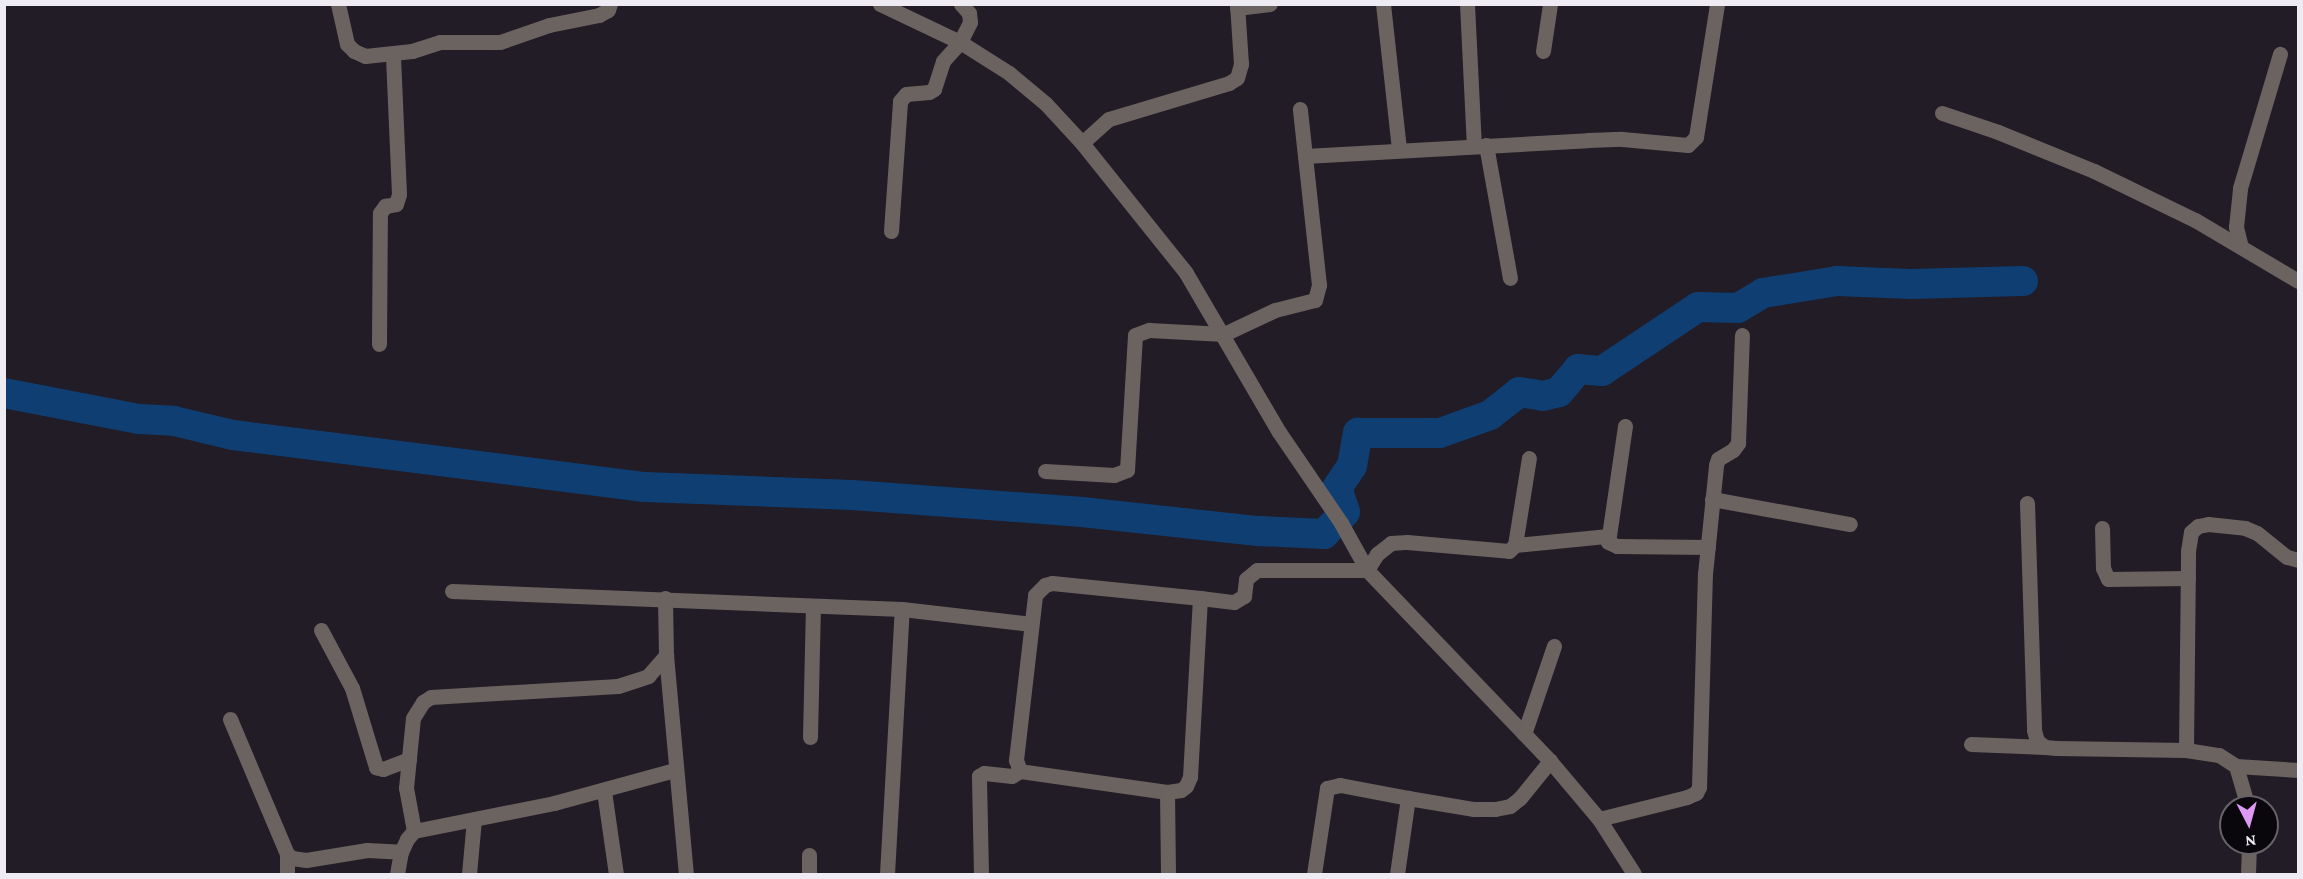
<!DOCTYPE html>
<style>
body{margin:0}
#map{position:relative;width:2303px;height:879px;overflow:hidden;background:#211c26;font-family:"Crimson Pro",serif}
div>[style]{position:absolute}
.river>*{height:30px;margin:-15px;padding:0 15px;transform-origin:15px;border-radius:15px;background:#0f3e72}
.minor>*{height:15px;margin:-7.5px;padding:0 7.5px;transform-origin:7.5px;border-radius:7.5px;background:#6a6360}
span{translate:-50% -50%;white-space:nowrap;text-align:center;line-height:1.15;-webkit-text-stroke:5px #0a070c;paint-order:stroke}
.frame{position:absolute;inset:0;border:6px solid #efebf2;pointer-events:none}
.north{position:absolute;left:2219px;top:795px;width:60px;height:60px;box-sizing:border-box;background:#0a070c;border:2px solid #666268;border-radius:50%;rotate:174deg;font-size:16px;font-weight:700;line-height:24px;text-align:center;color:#efebf2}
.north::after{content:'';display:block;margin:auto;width:21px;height:27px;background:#dd99f3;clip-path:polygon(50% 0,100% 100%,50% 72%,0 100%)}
</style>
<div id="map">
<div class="river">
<i style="left:4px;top:393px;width:137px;rotate:10.9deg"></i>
<i style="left:139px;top:419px;width:35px;rotate:3deg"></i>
<i style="left:174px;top:421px;width:61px;rotate:13.3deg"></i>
<i style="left:233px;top:435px;width:415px;rotate:7.2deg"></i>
<i style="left:645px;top:487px;width:207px;rotate:2.2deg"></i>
<i style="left:852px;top:495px;width:231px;rotate:4.2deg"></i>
<i style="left:1082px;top:512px;width:177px;rotate:6.2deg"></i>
<i style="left:1258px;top:531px;width:66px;rotate:2.6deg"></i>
<i style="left:1324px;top:534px;width:30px;rotate:-46deg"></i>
<i style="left:1345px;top:512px;width:25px;rotate:-108deg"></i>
<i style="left:1337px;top:488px;width:27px;rotate:-56deg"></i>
<i style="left:1352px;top:466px;width:34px;rotate:-80deg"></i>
<i style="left:1358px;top:433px;width:82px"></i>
<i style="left:1440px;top:433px;width:53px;rotate:-19.8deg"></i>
<i style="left:1490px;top:415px;width:37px;rotate:-38deg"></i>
<i style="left:1519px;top:392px;width:24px;rotate:9deg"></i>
<i style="left:1543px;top:396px;width:16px;rotate:-14deg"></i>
<i style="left:1559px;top:392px;width:30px;rotate:-50deg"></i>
<i style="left:1578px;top:369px;width:24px;rotate:5deg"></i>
<i style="left:1602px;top:371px;width:115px;rotate:-33.7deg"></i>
<i style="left:1698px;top:307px;width:40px;rotate:1.4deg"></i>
<i style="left:1738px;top:308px;width:29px;rotate:-31deg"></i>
<i style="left:1763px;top:293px;width:75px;rotate:-9.2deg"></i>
<i style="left:1837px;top:281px;width:74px;rotate:2.3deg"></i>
<i style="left:1911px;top:284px;width:112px;rotate:-1.5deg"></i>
</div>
<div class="minor">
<i style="left:338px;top:4px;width:41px;rotate:77.3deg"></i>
<i style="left:347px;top:44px;width:10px;rotate:45deg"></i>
<i style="left:354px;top:51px;width:12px;rotate:24deg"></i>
<i style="left:365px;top:56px;width:47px;rotate:-6.1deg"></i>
<i style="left:412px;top:51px;width:29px;rotate:-18deg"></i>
<i style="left:440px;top:42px;width:60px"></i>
<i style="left:500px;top:42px;width:52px;rotate:-19.1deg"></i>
<i style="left:549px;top:25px;width:51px;rotate:-11.3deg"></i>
<i style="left:599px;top:15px;width:10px;rotate:-29deg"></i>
<i style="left:608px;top:10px;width:6px;rotate:-72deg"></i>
<i style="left:880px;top:4px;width:89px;rotate:25.4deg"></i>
<i style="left:960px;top:42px;width:58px;rotate:32.3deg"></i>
<i style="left:1009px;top:73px;width:48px;rotate:40deg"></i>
<i style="left:1046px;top:104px;width:53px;rotate:47.3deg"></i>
<i style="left:1082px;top:143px;width:166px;rotate:51.3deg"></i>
<i style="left:1186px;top:273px;width:184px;rotate:59.7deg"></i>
<i style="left:1279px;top:432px;width:110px;rotate:55.7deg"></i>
<i style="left:1341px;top:523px;width:54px;rotate:61deg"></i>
<i style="left:1367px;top:570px;width:265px;rotate:46.2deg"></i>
<i style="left:1550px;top:761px;width:76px;rotate:49.8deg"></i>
<i style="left:1599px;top:819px;width:65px;rotate:57.5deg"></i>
<i style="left:1383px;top:4px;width:146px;rotate:83.7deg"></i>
<i style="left:1467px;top:4px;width:141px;rotate:87.2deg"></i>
<i style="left:1237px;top:8px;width:33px;rotate:-7deg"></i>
<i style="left:1543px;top:51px;width:48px;rotate:-81.5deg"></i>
<i style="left:1942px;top:113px;width:59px;rotate:18.7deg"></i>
<i style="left:1998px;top:132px;width:104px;rotate:22.1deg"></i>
<i style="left:2094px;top:171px;width:112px;rotate:25.9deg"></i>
<i style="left:2195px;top:220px;width:120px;rotate:30.6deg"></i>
<i style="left:1082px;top:143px;width:36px;rotate:-42deg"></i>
<i style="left:1109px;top:119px;width:125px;rotate:-16.7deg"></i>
<i style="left:1229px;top:83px;width:9px;rotate:-32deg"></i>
<i style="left:1237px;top:78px;width:15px;rotate:-74deg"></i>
<i style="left:1241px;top:64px;width:60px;rotate:-93.8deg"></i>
<i style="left:1486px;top:145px;width:135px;rotate:79.8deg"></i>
<i style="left:1305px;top:156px;width:283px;rotate:-3.2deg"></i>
<i style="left:1588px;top:140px;width:34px;rotate:-2deg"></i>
<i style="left:1622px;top:139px;width:66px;rotate:5.2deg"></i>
<i style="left:1688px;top:145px;width:11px;rotate:-45deg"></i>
<i style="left:1696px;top:137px;width:135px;rotate:-81deg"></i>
<i style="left:891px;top:231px;width:130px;rotate:-86deg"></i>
<i style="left:900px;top:101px;width:9px;rotate:-49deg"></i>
<i style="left:906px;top:94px;width:23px;rotate:-5deg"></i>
<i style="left:929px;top:92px;width:6px;rotate:-31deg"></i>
<i style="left:934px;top:89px;width:29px;rotate:-72deg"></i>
<i style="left:943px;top:61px;width:25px;rotate:-48deg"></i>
<i style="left:960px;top:42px;width:22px;rotate:-63deg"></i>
<i style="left:970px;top:22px;width:9px;rotate:-96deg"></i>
<i style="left:969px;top:13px;width:12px;rotate:-132deg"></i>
<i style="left:2241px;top:247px;width:21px;rotate:-104deg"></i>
<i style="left:2236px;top:227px;width:39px;rotate:-84deg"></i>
<i style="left:2240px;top:188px;width:140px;rotate:-73.4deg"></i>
<i style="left:379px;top:344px;width:131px;rotate:-89.6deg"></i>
<i style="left:380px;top:213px;width:9px;rotate:-54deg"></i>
<i style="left:385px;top:206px;width:11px;rotate:-10deg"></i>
<i style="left:396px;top:204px;width:10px;rotate:-73deg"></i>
<i style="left:399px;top:194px;width:140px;rotate:-92.5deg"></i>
<i style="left:1625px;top:426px;width:117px;rotate:98.3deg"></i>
<i style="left:1608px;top:542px;width:10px;rotate:24deg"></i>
<i style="left:1617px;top:546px;width:91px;rotate:0.6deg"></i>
<i style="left:1045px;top:471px;width:69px;rotate:3.3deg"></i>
<i style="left:1114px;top:475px;width:14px;rotate:-21deg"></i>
<i style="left:1127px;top:470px;width:135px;rotate:-86.6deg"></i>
<i style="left:1135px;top:335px;width:15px;rotate:-20deg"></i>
<i style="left:1149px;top:330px;width:75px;rotate:3.1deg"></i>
<i style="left:1224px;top:334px;width:56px;rotate:-25.2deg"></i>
<i style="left:1275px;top:310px;width:41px;rotate:-14deg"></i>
<i style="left:1315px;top:300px;width:16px;rotate:-75deg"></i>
<i style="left:1319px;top:285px;width:177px;rotate:-96.2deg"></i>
<i style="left:1712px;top:499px;width:140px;rotate:10.3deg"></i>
<i style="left:2027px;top:503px;width:227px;rotate:88.2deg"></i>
<i style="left:2034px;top:730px;width:11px;rotate:75deg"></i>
<i style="left:2037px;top:741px;width:10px;rotate:37deg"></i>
<i style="left:2045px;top:747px;width:11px;rotate:5deg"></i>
<i style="left:2056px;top:748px;width:130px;rotate:0.9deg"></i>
<i style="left:2186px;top:750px;width:33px;rotate:9deg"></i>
<i style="left:2219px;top:755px;width:20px;rotate:33deg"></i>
<i style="left:2236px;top:766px;width:43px;rotate:73.7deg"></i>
<i style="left:2102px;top:528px;width:40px;rotate:88.6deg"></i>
<i style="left:2103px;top:568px;width:12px;rotate:66deg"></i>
<i style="left:2108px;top:579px;width:80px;rotate:-0.7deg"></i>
<i style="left:1515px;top:545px;width:91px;rotate:-5.6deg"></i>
<i style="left:452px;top:591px;width:450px;rotate:2.3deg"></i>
<i style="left:902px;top:609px;width:130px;rotate:6.6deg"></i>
<i style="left:665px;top:598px;width:57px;rotate:89deg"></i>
<i style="left:666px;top:655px;width:220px;rotate:84.8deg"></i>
<i style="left:1200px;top:598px;width:179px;rotate:93.2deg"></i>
<i style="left:1190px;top:777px;width:10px;rotate:114deg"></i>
<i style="left:1186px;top:786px;width:6px;rotate:141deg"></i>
<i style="left:1181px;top:790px;width:14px;rotate:172deg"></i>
<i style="left:1167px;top:792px;width:148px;rotate:-171.9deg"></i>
<i style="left:1020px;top:771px;width:12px;rotate:-110deg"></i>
<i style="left:1016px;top:760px;width:166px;rotate:-83.4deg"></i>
<i style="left:1035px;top:595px;width:14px;rotate:-45deg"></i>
<i style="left:1045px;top:585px;width:7px;rotate:-16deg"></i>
<i style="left:1052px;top:583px;width:149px;rotate:5.8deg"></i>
<i style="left:1200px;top:598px;width:34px;rotate:7deg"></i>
<i style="left:1234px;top:602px;width:12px;rotate:-31deg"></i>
<i style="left:1244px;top:596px;width:17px;rotate:-83deg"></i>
<i style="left:1246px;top:579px;width:14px;rotate:-39deg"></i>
<i style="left:1257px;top:570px;width:110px"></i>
<i style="left:1367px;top:570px;width:19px;rotate:-58deg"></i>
<i style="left:1377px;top:554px;width:18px;rotate:-38deg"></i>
<i style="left:1391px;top:543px;width:16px;rotate:-4deg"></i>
<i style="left:1407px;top:542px;width:102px;rotate:5deg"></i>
<i style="left:1509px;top:551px;width:8px;rotate:-45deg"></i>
<i style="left:1515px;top:545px;width:88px;rotate:-80.9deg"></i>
<i style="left:321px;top:630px;width:66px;rotate:61.9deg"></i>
<i style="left:352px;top:688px;width:83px;rotate:73.1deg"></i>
<i style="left:376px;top:767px;width:7px;rotate:16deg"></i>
<i style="left:383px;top:769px;width:28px;rotate:-21deg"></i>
<i style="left:230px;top:719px;width:147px;rotate:67.1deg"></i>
<i style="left:287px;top:854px;width:6px;rotate:39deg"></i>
<i style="left:292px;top:858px;width:14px;rotate:8deg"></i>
<i style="left:306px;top:860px;width:62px;rotate:-9.3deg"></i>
<i style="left:367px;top:850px;width:34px;rotate:3deg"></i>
<i style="left:1524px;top:734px;width:93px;rotate:-71.2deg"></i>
<i style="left:810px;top:737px;width:131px;rotate:-88.7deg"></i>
<i style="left:1971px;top:744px;width:74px;rotate:2.3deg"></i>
<i style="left:2186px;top:750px;width:199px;rotate:-89.4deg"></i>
<i style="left:2188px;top:551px;width:19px;rotate:-81deg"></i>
<i style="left:2191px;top:532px;width:9px;rotate:-41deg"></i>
<i style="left:2198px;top:526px;width:10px;rotate:-11deg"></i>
<i style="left:2208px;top:524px;width:37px;rotate:6deg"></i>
<i style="left:2245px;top:528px;width:13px;rotate:23deg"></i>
<i style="left:2257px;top:533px;width:38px;rotate:39deg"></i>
<i style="left:2287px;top:557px;width:11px;rotate:15deg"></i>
<i style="left:2236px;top:766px;width:62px;rotate:3.7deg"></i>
<i style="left:604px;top:791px;width:84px;rotate:81.8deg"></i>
<i style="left:1167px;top:792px;width:82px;rotate:89.3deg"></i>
<i style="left:1599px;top:819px;width:91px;rotate:-14deg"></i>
<i style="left:1687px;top:797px;width:10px;rotate:-24deg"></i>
<i style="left:1696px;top:793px;width:7px;rotate:-63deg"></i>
<i style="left:1699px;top:787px;width:213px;rotate:-88.4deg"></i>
<i style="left:1705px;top:574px;width:110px;rotate:-84.2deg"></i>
<i style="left:1716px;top:465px;width:6px;rotate:-72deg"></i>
<i style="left:1718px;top:459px;width:17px;rotate:-31deg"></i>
<i style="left:1733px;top:450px;width:9px;rotate:-54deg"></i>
<i style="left:1738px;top:443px;width:108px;rotate:-87.9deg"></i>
<i style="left:414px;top:831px;width:44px;rotate:-100.5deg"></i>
<i style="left:406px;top:788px;width:70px;rotate:-84.3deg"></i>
<i style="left:413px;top:718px;width:19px;rotate:-58deg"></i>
<i style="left:423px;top:702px;width:9px;rotate:-32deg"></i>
<i style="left:431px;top:697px;width:187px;rotate:-3.4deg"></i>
<i style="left:618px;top:686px;width:32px;rotate:-18deg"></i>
<i style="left:648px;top:676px;width:28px;rotate:-49deg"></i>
<i style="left:287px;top:854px;width:20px;rotate:90deg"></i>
<i style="left:397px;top:874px;width:22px;rotate:-80deg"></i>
<i style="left:401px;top:852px;width:14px;rotate:-65deg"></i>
<i style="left:407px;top:839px;width:11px;rotate:-49deg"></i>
<i style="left:414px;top:831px;width:143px;rotate:-11.3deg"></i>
<i style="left:554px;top:803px;width:125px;rotate:-15.3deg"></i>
<i style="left:469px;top:874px;width:55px;rotate:-84.8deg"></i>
<i style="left:809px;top:874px;width:19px;rotate:-90deg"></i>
<i style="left:887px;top:874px;width:265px;rotate:-86.8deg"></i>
<i style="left:981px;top:874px;width:98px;rotate:-91.2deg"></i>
<i style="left:979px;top:776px;width:6px;rotate:-31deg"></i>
<i style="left:984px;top:773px;width:28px;rotate:6deg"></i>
<i style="left:1012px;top:776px;width:9px;rotate:-32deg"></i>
<i style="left:1314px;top:874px;width:87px;rotate:-81.4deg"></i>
<i style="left:1327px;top:788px;width:13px;rotate:-13deg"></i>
<i style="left:1340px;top:785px;width:69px;rotate:10.8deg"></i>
<i style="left:1397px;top:874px;width:77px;rotate:-81.8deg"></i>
<i style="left:1408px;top:798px;width:67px;rotate:9.5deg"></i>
<i style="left:1474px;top:809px;width:21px"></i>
<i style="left:1495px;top:809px;width:15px;rotate:-11deg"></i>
<i style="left:1510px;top:806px;width:13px;rotate:-39deg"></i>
<i style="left:1520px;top:798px;width:48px;rotate:-51deg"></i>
<i style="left:2248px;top:874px;width:31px;rotate:-88deg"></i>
</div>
<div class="frame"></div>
<div class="north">N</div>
</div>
